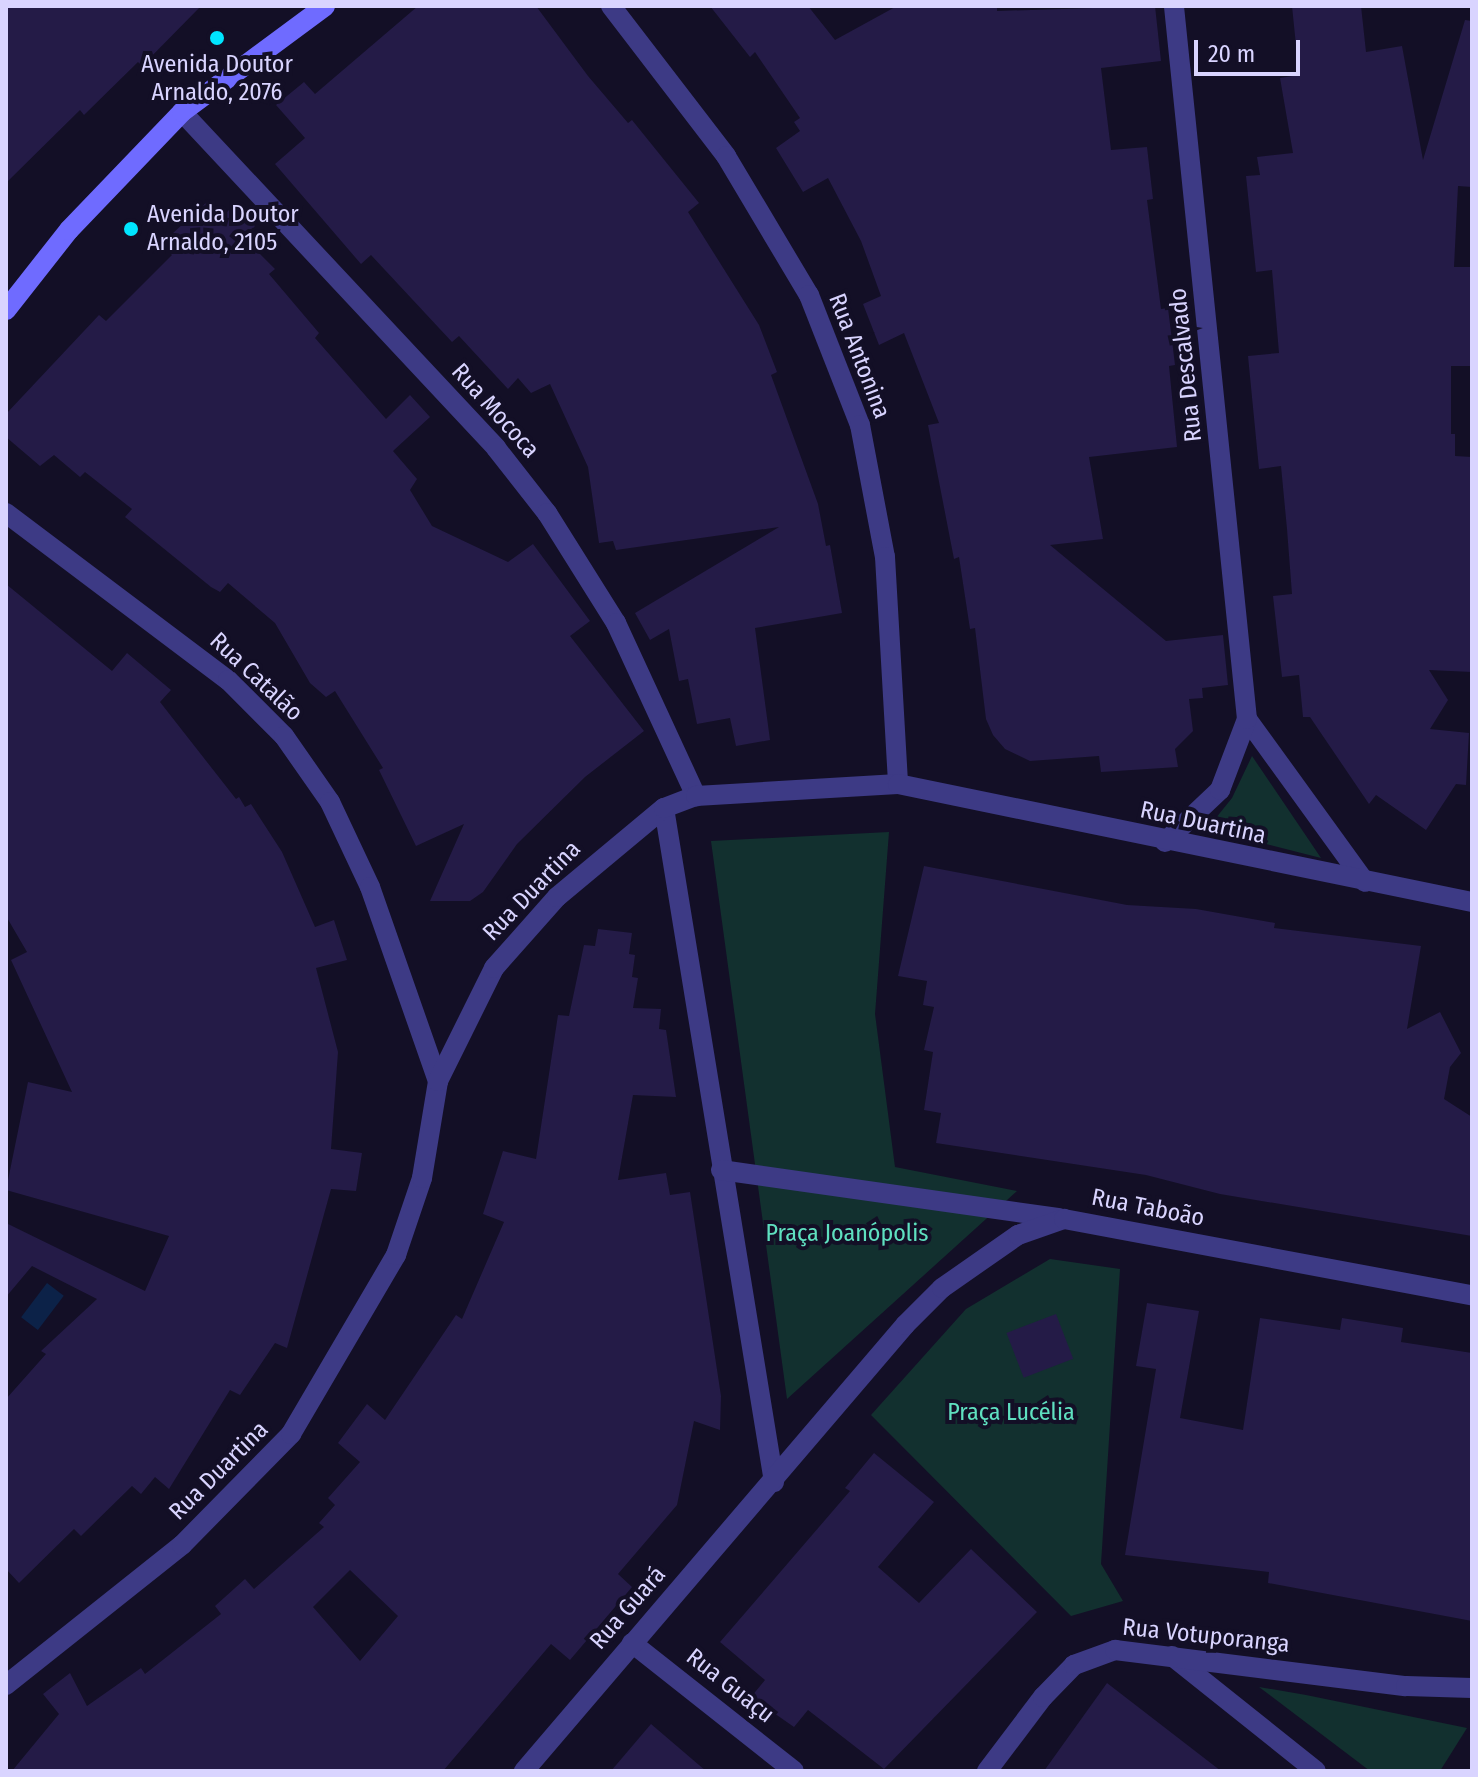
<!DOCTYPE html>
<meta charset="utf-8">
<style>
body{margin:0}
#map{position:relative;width:1478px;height:1777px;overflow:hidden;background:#130f26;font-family:"Fira Sans Condensed",sans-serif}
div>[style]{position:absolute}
.green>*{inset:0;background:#12302f}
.water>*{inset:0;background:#0c2248;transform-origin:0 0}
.building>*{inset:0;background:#241b47;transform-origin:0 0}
.street>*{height:20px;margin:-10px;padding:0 10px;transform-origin:10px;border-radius:10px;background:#3d3a85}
.secondary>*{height:20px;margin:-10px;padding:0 10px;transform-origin:10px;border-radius:10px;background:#6f6bff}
.dots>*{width:22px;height:22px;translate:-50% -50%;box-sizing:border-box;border:4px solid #130f26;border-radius:50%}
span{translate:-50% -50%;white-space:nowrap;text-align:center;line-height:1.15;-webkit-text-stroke:8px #130f26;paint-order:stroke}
.poi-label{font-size:24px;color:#d9d4ff}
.left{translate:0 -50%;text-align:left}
.street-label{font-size:24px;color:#d9d4ff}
.park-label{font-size:24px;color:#5fe0c0}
.frame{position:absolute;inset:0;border:8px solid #d9d4ff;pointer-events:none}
.scale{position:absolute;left:1194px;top:40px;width:106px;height:36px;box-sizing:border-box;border:4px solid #d9d4ff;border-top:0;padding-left:10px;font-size:24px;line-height:28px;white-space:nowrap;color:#d9d4ff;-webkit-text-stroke:6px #130f26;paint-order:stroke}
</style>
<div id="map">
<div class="green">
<i style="clip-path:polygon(1252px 756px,1321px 858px,1207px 829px,1232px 798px)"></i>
<i style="clip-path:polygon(889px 832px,875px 1014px,895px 1167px,1017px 1191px,787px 1399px,711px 841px)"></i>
<i style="clip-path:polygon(1050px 1259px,1120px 1269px,1101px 1564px,1123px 1601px,1071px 1616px,871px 1415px,966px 1309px)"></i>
<i style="clip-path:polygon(1259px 1687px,1306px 1695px,1467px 1728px,1440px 1771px,1370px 1771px)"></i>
</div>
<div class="water">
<i style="left:47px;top:1283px;width:21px;height:43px;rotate:37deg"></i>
</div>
<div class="building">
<i style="clip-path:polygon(6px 6px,201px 6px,142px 66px,138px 62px,84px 115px,80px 110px,6px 183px)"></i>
<i style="clip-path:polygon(418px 6px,536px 6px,588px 76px,628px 123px,632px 120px,699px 203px,688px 212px,759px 325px,777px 372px,771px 375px,818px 504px,826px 546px,830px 545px,842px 613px,755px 628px,770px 740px,736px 746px,730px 718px,697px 724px,688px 679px,679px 681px,669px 629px,650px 640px,635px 613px,779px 527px,616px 550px,613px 541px,599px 543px,588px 467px,550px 384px,531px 393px,518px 378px,508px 389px,459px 336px,452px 342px,371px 255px,361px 264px,275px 164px,305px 138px,276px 105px,304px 82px,315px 94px)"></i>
<i style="clip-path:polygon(710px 6px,808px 6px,835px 40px,897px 6px,997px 6px,997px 11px,1155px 6px,1161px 61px,1101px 68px,1111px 150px,1147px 147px,1153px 199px,1147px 200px,1161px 309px,1168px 308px,1175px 365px,1169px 366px,1177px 447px,1089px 457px,1103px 539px,1050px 545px,1166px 641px,1223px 635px,1228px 685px,1202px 688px,1203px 698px,1189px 699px,1193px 731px,1175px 749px,1178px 767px,1101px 772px,1099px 756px,1030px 761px,1005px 749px,993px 735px,986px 719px,975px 628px,970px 629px,959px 557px,954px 559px,928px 425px,939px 423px,904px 333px,879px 345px,863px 304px,881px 296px,861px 241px,828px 178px,803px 192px,776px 148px,800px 131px,794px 122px,800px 118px,755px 52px,750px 57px)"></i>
<i style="clip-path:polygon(1292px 6px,1361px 6px,1366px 52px,1402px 46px,1423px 160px,1465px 20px,1472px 21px,1472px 187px,1458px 186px,1454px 267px,1472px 267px,1470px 366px,1451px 366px,1451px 434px,1455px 434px,1455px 456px,1472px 457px,1472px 672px,1429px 670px,1448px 700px,1430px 729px,1469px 733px,1466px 785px,1456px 784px,1426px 830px,1376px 795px,1369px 804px,1310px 717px,1303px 717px,1299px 675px,1282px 677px,1273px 596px,1292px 594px,1287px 529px,1281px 466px,1259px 469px,1248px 356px,1279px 353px,1272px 270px,1256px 272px,1246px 176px,1260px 175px,1257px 157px,1293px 153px,1280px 78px,1299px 75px)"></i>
<i style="clip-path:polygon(208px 201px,223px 216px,235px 204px,255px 226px,244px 238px,275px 269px,269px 274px,319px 333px,315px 338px,386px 419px,410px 395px,430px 417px,393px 451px,417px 479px,410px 490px,432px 526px,508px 562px,533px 544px,590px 621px,570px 636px,644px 731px,585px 777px,517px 844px,483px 892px,470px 901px,430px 901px,464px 824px,416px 846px,379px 770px,383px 768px,335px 691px,326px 697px,310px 683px,275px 623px,228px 583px,220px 592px,211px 587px,125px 517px,132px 509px,85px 472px,80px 477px,54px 455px,40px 466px,6px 437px,6px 414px,99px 315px,106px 321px,172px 255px,161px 244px)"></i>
<i style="clip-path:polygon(6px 584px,112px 671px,127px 653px,171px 690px,160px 702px,236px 799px,239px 797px,245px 807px,251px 804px,282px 852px,315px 927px,334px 920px,347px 960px,316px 968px,338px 1052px,331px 1149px,362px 1153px,356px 1191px,331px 1189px,287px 1348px,275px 1343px,240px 1395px,230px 1390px,169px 1489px,155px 1477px,141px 1494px,132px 1486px,81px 1536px,74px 1529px,19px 1583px,6px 1569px,6px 1399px,46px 1354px,41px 1351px,97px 1299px,32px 1266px,6px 1297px,6px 1223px,145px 1291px,169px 1236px,6px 1190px,28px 1082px,72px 1092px,11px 960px,27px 952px,6px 916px)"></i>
<i style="clip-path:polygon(924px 866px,1127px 905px,1196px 909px,1275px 923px,1274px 928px,1421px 946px,1407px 1029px,1440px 1012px,1461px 1053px,1450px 1067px,1444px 1099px,1472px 1117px,1472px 1236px,1220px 1194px,1146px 1175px,936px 1143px,941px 1113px,924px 1110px,933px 1052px,924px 1050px,934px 1007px,923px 1005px,927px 981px,898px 976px)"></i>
<i style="clip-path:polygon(evenodd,598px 929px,632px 933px,629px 954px,635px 955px,632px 977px,638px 978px,633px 1008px,661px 1009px,659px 1029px,666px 1030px,676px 1097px,633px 1095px,618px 1180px,666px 1173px,670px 1195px,690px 1192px,721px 1396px,720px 1430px,694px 1421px,677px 1505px,618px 1574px,632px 1587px,570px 1660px,551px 1644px,443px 1771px,12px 1771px,59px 1714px,43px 1694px,70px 1673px,87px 1706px,141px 1668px,145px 1674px,221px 1614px,215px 1606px,245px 1579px,254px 1589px,324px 1527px,319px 1523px,335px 1505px,328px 1498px,360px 1462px,338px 1443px,367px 1404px,385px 1420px,456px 1315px,462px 1319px,504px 1222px,483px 1214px,503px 1151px,536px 1159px,558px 1015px,569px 1016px,584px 945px,595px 946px,598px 929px,350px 1570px,398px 1616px,360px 1661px,313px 1607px,350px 1570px)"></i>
<i style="clip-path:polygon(1147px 1303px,1199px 1311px,1180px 1418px,1243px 1430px,1260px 1318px,1340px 1330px,1342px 1318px,1403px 1328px,1401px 1342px,1472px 1353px,1472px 1621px,1268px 1583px,1269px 1572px,1125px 1555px,1156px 1369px,1136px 1366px)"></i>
<i style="left:1056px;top:1314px;width:48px;height:53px;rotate:69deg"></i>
<i style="clip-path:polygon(874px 1453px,934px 1502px,878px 1567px,919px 1603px,971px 1549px,1037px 1612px,884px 1769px,808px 1710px,794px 1727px,751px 1697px,765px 1680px,720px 1642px,850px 1491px,845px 1488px)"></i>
<i style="clip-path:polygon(1107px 1683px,1221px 1771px,1044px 1771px)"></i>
<i style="clip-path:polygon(651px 1724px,706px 1771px,611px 1771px)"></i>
</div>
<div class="street">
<i style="left:611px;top:6px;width:189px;rotate:52.5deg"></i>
<i style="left:726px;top:156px;width:162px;rotate:59.2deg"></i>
<i style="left:809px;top:295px;width:140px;rotate:68.6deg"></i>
<i style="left:860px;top:425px;width:134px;rotate:79.3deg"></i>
<i style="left:885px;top:557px;width:227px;rotate:86.7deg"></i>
<i style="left:182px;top:112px;width:460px;rotate:46.9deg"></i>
<i style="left:496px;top:448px;width:83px;rotate:51.9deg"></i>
<i style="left:547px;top:513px;width:130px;rotate:57.9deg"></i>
<i style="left:616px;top:623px;width:191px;rotate:65.2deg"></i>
<i style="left:6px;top:513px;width:278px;rotate:37deg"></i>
<i style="left:228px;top:680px;width:79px;rotate:45deg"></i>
<i style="left:284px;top:736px;width:80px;rotate:55.1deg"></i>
<i style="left:330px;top:802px;width:94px;rotate:64.8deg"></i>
<i style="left:370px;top:887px;width:206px;rotate:70.7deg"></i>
<i style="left:1247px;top:719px;width:201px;rotate:54.1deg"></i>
<i style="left:664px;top:808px;width:683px;rotate:80.73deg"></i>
<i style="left:1165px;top:842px;width:76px;rotate:-43.4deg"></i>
<i style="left:1220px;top:790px;width:76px;rotate:-69.2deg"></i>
<i style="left:1247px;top:719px;width:717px;rotate:-95.85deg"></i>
<i style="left:721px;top:1170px;width:342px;rotate:8.1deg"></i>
<i style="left:632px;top:1643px;width:206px;rotate:38.3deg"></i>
<i style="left:1172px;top:1656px;width:184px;rotate:38.6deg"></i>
<i style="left:6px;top:1685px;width:225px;rotate:-38.5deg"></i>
<i style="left:182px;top:1545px;width:156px;rotate:-45.5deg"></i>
<i style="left:291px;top:1434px;width:208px;rotate:-59.6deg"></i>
<i style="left:396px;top:1255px;width:81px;rotate:-71.3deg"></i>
<i style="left:422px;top:1178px;width:98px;rotate:-80.6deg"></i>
<i style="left:438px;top:1081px;width:126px;rotate:-63.6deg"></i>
<i style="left:494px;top:968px;width:95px;rotate:-48.4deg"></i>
<i style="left:557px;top:897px;width:139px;rotate:-39.8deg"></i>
<i style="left:664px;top:808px;width:34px;rotate:-21deg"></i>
<i style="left:696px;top:796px;width:202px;rotate:-3.4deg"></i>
<i style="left:898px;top:784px;width:586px;rotate:11.62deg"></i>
<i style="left:524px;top:1771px;width:587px;rotate:-49.49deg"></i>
<i style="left:905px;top:1325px;width:52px;rotate:-45deg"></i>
<i style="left:942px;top:1288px;width:93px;rotate:-34.9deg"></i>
<i style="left:1018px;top:1235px;width:49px;rotate:-19.2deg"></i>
<i style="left:1064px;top:1219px;width:415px;rotate:10.6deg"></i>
<i style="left:987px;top:1771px;width:93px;rotate:-52.9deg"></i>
<i style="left:1043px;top:1697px;width:45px;rotate:-45.9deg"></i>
<i style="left:1074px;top:1665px;width:44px;rotate:-20.1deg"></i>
<i style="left:1115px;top:1650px;width:293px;rotate:7.1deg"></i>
<i style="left:1406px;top:1686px;width:66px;rotate:1.7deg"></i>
</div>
<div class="secondary">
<i style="left:6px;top:310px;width:102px;rotate:-51.8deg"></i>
<i style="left:69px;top:230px;width:163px;rotate:-46.2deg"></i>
<i style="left:182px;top:112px;width:178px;rotate:-36.5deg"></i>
</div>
<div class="dots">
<i style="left:217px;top:38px;background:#00e5ff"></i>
<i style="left:131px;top:229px;background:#00e5ff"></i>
</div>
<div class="poi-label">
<span style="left:217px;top:79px">Avenida Doutor<br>Arnaldo, 2076</span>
<span class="left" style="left:147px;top:229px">Avenida Doutor<br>Arnaldo, 2105</span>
</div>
<div class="street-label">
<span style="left:859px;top:356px;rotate:69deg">Rua Antonina</span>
<span style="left:1186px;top:365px;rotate:-96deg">Rua Descalvado</span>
<span style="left:495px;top:411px;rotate:48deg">Rua Mococa</span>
<span style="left:256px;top:677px;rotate:43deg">Rua Catalão</span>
<span style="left:1203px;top:823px;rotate:12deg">Rua Duartina</span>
<span style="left:532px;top:891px;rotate:-46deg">Rua Duartina</span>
<span style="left:1148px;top:1208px;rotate:11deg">Rua Taboão</span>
<span style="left:219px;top:1471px;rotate:-45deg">Rua Duartina</span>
<span style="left:628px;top:1608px;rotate:-49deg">Rua Guará</span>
<span style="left:1206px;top:1636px;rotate:6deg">Rua Votuporanga</span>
<span style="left:730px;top:1686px;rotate:38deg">Rua Guaçu</span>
</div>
<div class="park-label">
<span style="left:847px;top:1234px">Praça Joanópolis</span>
<span style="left:1011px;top:1413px">Praça Lucélia</span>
</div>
<div class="frame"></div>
<div class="scale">20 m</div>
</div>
